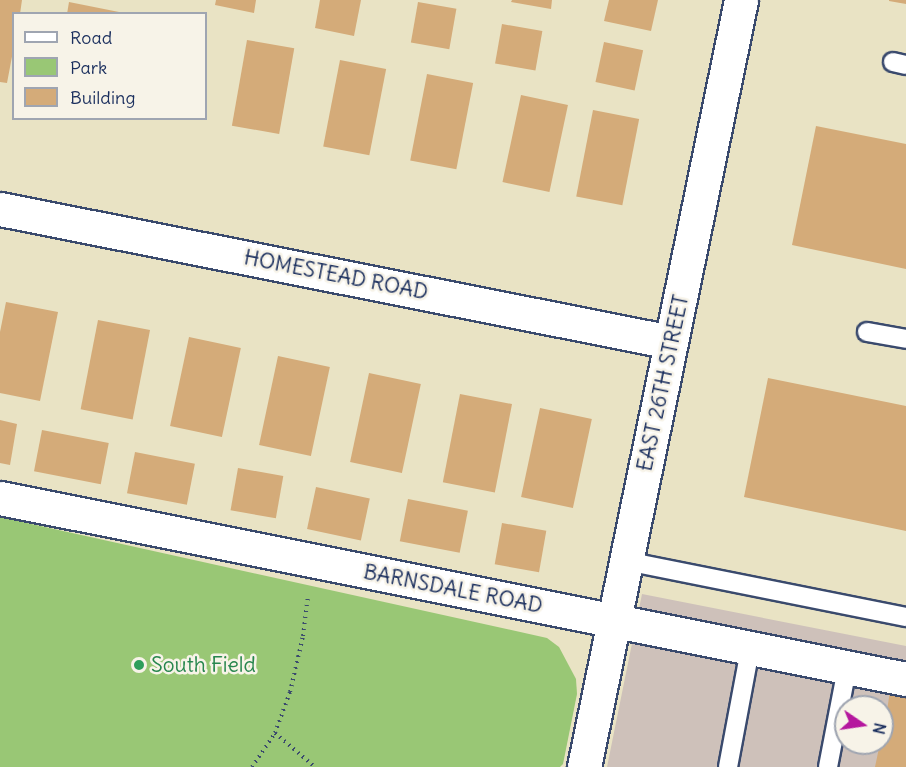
<!DOCTYPE html>
<style>
body{margin:0}
#map{position:relative;width:906px;height:767px;overflow:hidden;background:#e9e3c4;font-family:Delius,sans-serif}
div>[style]{position:absolute}
.industrial>*{inset:0;background:#cec1ba}
.green>*{inset:0;background:#99c775}
.building>*{inset:0;background:#d4ab79;transform-origin:0 0}
.path>*{height:4px;margin-top:-2px;transform-origin:0;background:repeating-linear-gradient(90deg,#3a4a6d 0 1.5px,transparent 0 6px)}
.roads{filter:drop-shadow(2px 0 #3a4a6d) drop-shadow(-2px 0 #3a4a6d) drop-shadow(0 2px #3a4a6d) drop-shadow(0 -2px #3a4a6d)}
.service>*{height:18px;margin:-9px;padding:0 9px;transform-origin:9px;border-radius:9px;background:#fff}
.minor>*{height:33px;margin:-16.5px;padding:0 16.5px;transform-origin:16.5px;border-radius:16.5px;background:#fff}
.dots>*{width:16px;height:16px;translate:-50% -50%;box-sizing:border-box;border:3px solid #f7f3e8;border-radius:50%}
span{translate:-50% -50%;white-space:nowrap;text-align:center;line-height:1.15;-webkit-text-stroke:5px #f7f3e8;paint-order:stroke}
.street-label{font-size:21px;color:#1b2f5e}
.leisure-label{font-size:21px;color:#27864d}
.left{translate:0 -50%;text-align:left}
.legend{position:absolute;left:12px;top:12px;width:195px;height:108px;box-sizing:border-box;background:#f7f3e8;border:2px solid #9fa5b1;margin:0;padding:8px 10px;list-style:none;font-size:18px;color:#1b2f5e}
.legend li{display:flex;align-items:center;gap:12px;height:30px}
.legend b{width:30px;border:2px solid #9fa5b1}
.north{position:absolute;left:834px;top:695px;width:60px;height:60px;box-sizing:border-box;background:#f7f3e8;border:2px solid #9fa5b1;border-radius:50%;rotate:103deg;font-size:16px;font-weight:700;line-height:24px;text-align:center;color:#1b2f5e}
.north::after{content:'';display:block;margin:auto;width:21px;height:27px;background:#b5179e;clip-path:polygon(50% 0,100% 100%,50% 72%,0 100%)}
</style>
<div id="map">
<div class="industrial">
<i style="clip-path:polygon(evenodd,642px 594px,906px 646px,906px 767px,607px 767px,642px 594px,846px 707px,882px 707px,882px 743px,846px 743px,846px 707px)"></i>
</div>
<div class="green">
<i style="clip-path:polygon(0 517px,547px 638px,559px 647px,576px 679px,577px 694px,563px 764px,560px 767px,0 767px)"></i>
</div>
<div class="building">
<i style="clip-path:polygon(0 0,22px 0,20px 14px,14px 14px,14px 46px,7px 83px,0 82px)"></i>
<i style="clip-path:polygon(216px 0,256px 0,254px 13px,215px 5px)"></i>
<i style="clip-path:polygon(320px 0,361px 0,354px 36px,315px 28px)"></i>
<i style="clip-path:polygon(512px 0,552px 0,551px 9px,511px 2px)"></i>
<i style="clip-path:polygon(609px 0,658px 0,651px 31px,604px 21px)"></i>
<i style="clip-path:polygon(889px 0,906px 0,906px 4px,889px 1px)"></i>
<i style="clip-path:polygon(69px 2px,119px 12px,119px 14px,67px 14px)"></i>
<i style="left:418px;top:2px;width:39px;height:41px;rotate:10deg"></i>
<i style="left:502px;top:24px;width:41px;height:40px;rotate:10deg"></i>
<i style="left:247px;top:40px;width:48px;height:87px;rotate:10deg"></i>
<i style="left:604px;top:42px;width:40px;height:41px;rotate:12deg"></i>
<i style="left:340px;top:60px;width:47px;height:88px;rotate:11deg"></i>
<i style="left:427px;top:74px;width:47px;height:88px;rotate:11deg"></i>
<i style="left:521px;top:95px;width:48px;height:89px;rotate:12deg"></i>
<i style="left:593px;top:110px;width:47px;height:88px;rotate:11deg"></i>
<i style="clip-path:polygon(816px 126px,906px 144px,906px 269px,792px 245px)"></i>
<i style="clip-path:polygon(6px 302px,58px 312px,40px 401px,0 393px,0 332px)"></i>
<i style="left:98px;top:320px;width:53px;height:91px;rotate:11deg"></i>
<i style="left:189px;top:337px;width:53px;height:91px;rotate:12deg"></i>
<i style="left:278px;top:356px;width:53px;height:91px;rotate:12deg"></i>
<i style="left:369px;top:373px;width:53px;height:91px;rotate:12deg"></i>
<i style="clip-path:polygon(768px 378px,906px 406px,906px 531px,744px 497px)"></i>
<i style="left:460px;top:394px;width:53px;height:90px;rotate:11deg"></i>
<i style="left:540px;top:408px;width:53px;height:91px;rotate:12deg"></i>
<i style="clip-path:polygon(0 420px,17px 424px,10px 465px,0 463px)"></i>
<i style="left:42px;top:430px;width:68px;height:42px;rotate:11deg"></i>
<i style="left:135px;top:452px;width:61px;height:42px;rotate:11deg"></i>
<i style="left:238px;top:468px;width:46px;height:43px;rotate:10deg"></i>
<i style="left:316px;top:487px;width:55px;height:43px;rotate:12deg"></i>
<i style="left:408px;top:499px;width:61px;height:43px;rotate:11deg"></i>
<i style="left:502px;top:523px;width:45px;height:42px;rotate:10deg"></i>
<i style="clip-path:polygon(890px 691px,906px 694px,906px 767px,875px 767px,880px 743px,882px 743px)"></i>
</div>
<div class="path">
<i style="left:275px;top:733px;width:52px;rotate:40.4deg"></i>
<i style="left:252px;top:767px;width:41px;rotate:-55.9deg"></i>
<i style="left:275px;top:733px;width:44px;rotate:-69.9deg"></i>
<i style="left:290px;top:692px;width:57px;rotate:-76.9deg"></i>
<i style="left:303px;top:636px;width:40px;rotate:-82.9deg"></i>
</div>
<div class="roads">
<div class="service">
<i style="left:893px;top:62px;width:13px;rotate:13deg"></i>
<i style="left:867px;top:332px;width:40px;rotate:10deg"></i>
<i style="left:626px;top:561px;width:286px;rotate:11.3deg"></i>
<i style="left:728px;top:767px;width:120px;rotate:-79.4deg"></i>
<i style="left:828px;top:767px;width:101px;rotate:-79.1deg"></i>
</div>
<div class="minor">
<i style="left:0;top:209px;width:684px;rotate:11.21deg"></i>
<i style="left:0;top:498px;width:924px;rotate:11.3deg"></i>
<i style="left:584px;top:767px;width:783px;rotate:-78.43deg"></i>
</div>
</div>
<div class="dots">
<i style="left:139px;top:665px;background:#2e9e5b"></i>
</div>
<div class="street-label">
<span style="left:336px;top:275px;rotate:11deg">HOMESTEAD ROAD</span>
<span style="left:663px;top:383px;rotate:-78deg">EAST 26TH STREET</span>
<span style="left:453px;top:589px;rotate:11deg">BARNSDALE ROAD</span>
</div>
<div class="leisure-label">
<span class="left" style="left:151px;top:665px">South Field</span>
</div>
<ul class="legend">
<li><b style="height:8px;background:#fff"></b>Road</li>
<li><b style="height:16px;background:#99c775"></b>Park</li>
<li><b style="height:16px;background:#d4ab79"></b>Building</li>
</ul>
<div class="north">N</div>
</div>
